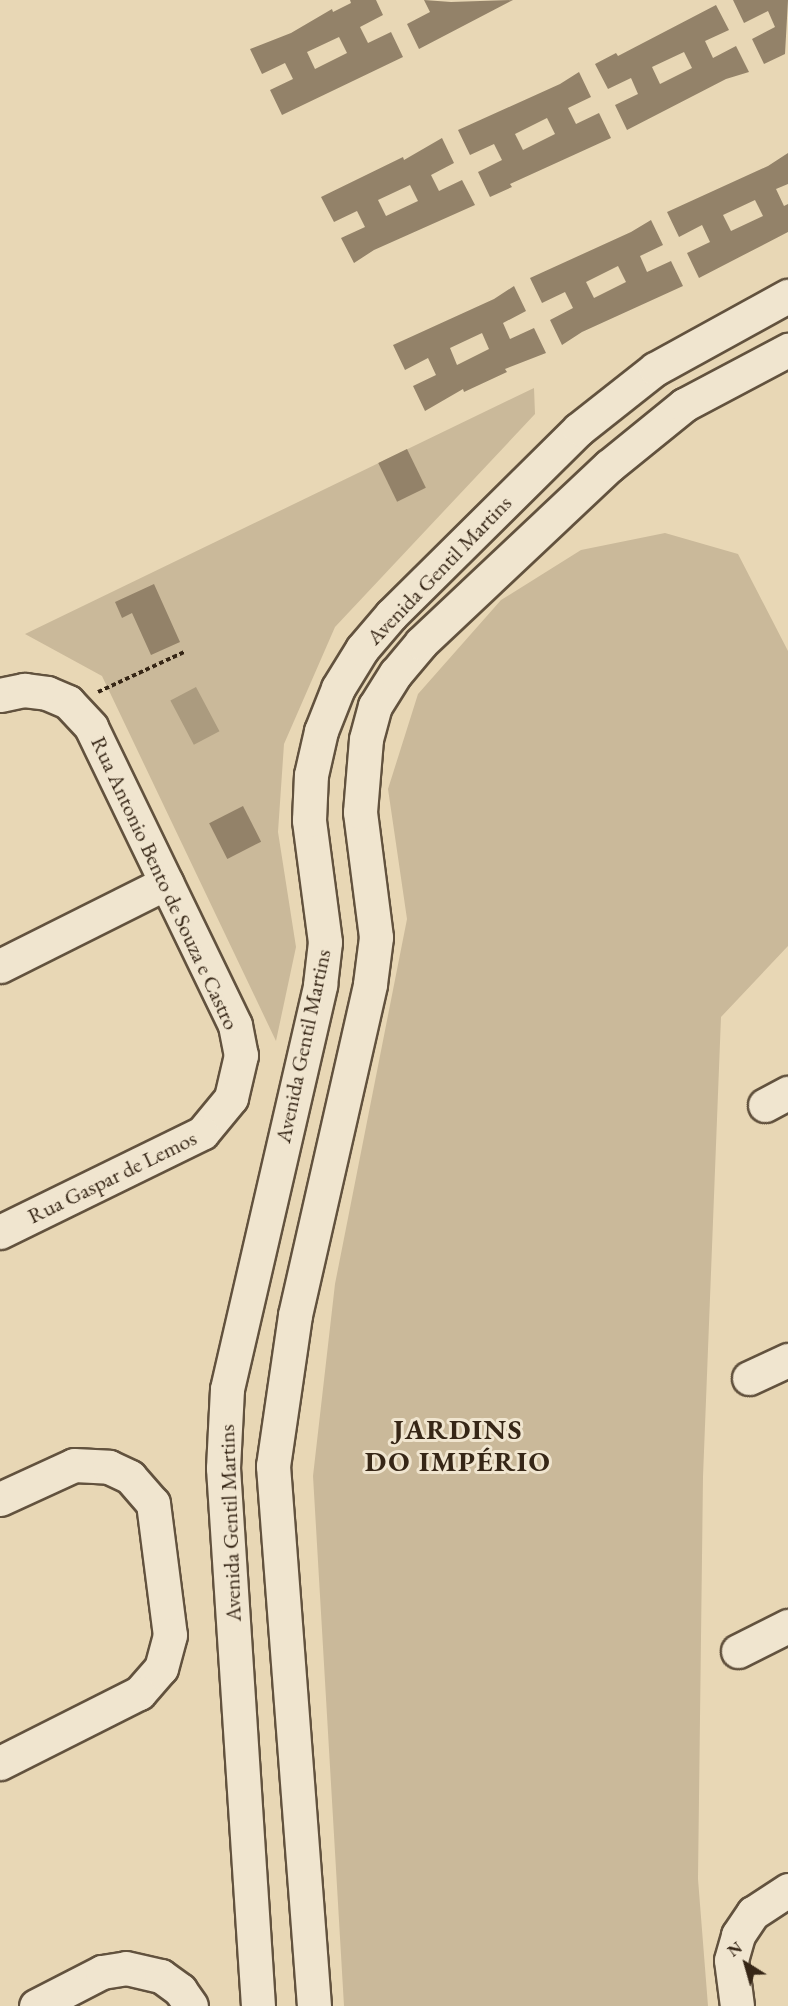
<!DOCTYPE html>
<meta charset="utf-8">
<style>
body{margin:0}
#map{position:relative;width:788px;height:2006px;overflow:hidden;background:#e8d7b5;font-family:"EB Garamond",serif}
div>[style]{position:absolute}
.green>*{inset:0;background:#cab99a}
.water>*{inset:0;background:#ab9b7f;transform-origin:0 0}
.building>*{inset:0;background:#938269;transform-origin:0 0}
.path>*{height:4px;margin-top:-2px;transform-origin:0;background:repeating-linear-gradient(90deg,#362616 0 4.5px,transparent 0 7.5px)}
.roads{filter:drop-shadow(2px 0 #62523e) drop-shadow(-2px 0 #62523e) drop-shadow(0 2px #62523e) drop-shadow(0 -2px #62523e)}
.street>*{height:33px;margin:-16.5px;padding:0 16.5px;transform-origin:16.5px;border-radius:16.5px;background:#f0e5cf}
.secondary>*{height:33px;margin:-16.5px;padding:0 16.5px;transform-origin:16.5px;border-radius:16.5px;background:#f0e5cf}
span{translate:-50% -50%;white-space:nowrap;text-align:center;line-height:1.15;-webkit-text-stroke:6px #f0e5cf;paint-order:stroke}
.street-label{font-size:22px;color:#362616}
.district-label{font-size:28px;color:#362616;font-weight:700;letter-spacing:1.5px}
.north{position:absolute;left:716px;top:1934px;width:60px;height:60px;-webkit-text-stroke:4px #f0e5cf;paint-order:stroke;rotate:323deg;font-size:16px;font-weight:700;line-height:24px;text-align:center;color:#362616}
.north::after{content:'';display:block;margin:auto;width:21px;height:27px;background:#362616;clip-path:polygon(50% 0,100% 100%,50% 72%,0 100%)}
</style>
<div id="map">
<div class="green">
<i style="clip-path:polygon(534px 388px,535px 414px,335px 627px,284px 744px,278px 832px,296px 947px,276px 1041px,102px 676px,25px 634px)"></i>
<i style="clip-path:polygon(665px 533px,738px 554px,788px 651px,788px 946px,721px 1017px,703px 1477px,698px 1879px,708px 2006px,344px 2006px,313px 1476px,335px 1284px,407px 919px,388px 789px,418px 694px,501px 600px,581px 550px)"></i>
</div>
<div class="water">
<i style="left:196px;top:687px;width:50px;height:29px;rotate:62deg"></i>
</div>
<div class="building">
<i style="clip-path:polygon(evenodd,350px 0,376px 0,383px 15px,360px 27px,368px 43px,391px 32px,403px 57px,282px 115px,270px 90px,293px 79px,285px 63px,262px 74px,250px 49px,291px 33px,332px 9px,333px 12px,351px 3px,350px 0,339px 37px,347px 53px,315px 69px,307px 52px,339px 37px)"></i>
<i style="clip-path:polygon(424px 0,451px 2px,513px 0,419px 49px,407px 24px,430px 12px)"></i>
<i style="clip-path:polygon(733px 0,788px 0,785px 54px,764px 64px,752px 39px,775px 27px,768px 11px,744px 23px)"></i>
<i style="clip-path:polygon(evenodd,716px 5px,729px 30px,705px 41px,713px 58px,736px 46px,749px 72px,726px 79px,627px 130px,615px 105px,638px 94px,631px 78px,608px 89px,595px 64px,616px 53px,618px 56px,716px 5px,684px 52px,692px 68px,660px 84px,652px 67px,684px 52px)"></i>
<i style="clip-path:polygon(evenodd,579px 72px,591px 97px,568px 108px,576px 124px,599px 113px,611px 138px,510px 184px,512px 187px,490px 197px,478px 172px,502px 160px,494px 144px,470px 155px,458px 130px,560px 84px,579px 72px,547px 118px,555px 134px,523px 150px,515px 134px,547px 118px)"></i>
<i style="clip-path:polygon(evenodd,442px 138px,454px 163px,431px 175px,439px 191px,462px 180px,475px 205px,374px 250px,354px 263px,341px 238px,365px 227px,357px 211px,334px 222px,321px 197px,403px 157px,404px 160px,442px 138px,410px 185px,418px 201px,386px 216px,378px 200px,410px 185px)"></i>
<i style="clip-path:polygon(evenodd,788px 153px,788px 184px,776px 189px,784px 206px,788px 204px,788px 232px,699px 278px,687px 253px,710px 242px,702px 225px,679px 237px,667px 212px,768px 166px,788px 153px,755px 200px,763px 216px,731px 231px,723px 215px,755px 200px)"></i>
<i style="clip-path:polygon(evenodd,651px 220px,663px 245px,640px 256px,647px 272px,671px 261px,683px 286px,582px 332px,562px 345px,550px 320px,573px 308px,565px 292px,542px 303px,530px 278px,631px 232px,651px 220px,618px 266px,626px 282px,594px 298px,586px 282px,618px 266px)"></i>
<i style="clip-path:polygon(evenodd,514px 286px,526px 311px,503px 323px,510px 339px,534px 328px,546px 353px,505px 369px,507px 372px,464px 392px,463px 389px,425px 411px,413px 386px,436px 375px,428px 358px,405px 370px,393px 345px,494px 299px,514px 286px,482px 333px,489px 349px,457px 365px,450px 348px,482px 333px)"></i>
<i style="left:407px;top:449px;width:43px;height:32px;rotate:64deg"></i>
<i style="clip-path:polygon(154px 584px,180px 642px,151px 655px,132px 613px,122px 618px,115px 602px)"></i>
<i style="left:243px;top:806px;width:40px;height:38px;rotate:63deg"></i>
</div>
<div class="path">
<i style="left:98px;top:692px;width:95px;rotate:-24.9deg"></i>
</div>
<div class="roads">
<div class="street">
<i style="left:0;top:695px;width:25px;rotate:-12deg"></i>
<i style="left:24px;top:690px;width:23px;rotate:7deg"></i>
<i style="left:47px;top:693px;width:23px;rotate:23deg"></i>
<i style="left:68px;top:702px;width:34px;rotate:47deg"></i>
<i style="left:91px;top:727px;width:331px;rotate:64.2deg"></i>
<i style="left:235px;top:1025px;width:31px;rotate:79deg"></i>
<i style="left:241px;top:1055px;width:44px;rotate:103.1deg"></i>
<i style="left:231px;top:1098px;width:45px;rotate:129.6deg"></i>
<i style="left:202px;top:1133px;width:225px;rotate:153.9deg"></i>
<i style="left:0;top:966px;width:186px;rotate:-26.6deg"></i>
<i style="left:765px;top:1105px;width:26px;rotate:-28deg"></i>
<i style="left:749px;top:1378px;width:43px;rotate:-24.8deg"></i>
<i style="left:0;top:1499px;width:81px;rotate:-24.7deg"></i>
<i style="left:74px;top:1465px;width:35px;rotate:3deg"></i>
<i style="left:109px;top:1467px;width:23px;rotate:25deg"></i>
<i style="left:130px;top:1477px;width:35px;rotate:49deg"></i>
<i style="left:153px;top:1503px;width:133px;rotate:82.7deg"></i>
<i style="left:170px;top:1635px;width:34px;rotate:105deg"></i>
<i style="left:161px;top:1668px;width:33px;rotate:131deg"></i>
<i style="left:139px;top:1693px;width:156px;rotate:153.3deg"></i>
<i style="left:738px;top:1651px;width:56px;rotate:-26.6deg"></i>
<i style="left:36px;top:2006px;width:74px;rotate:-27.3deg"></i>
<i style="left:102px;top:1972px;width:24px;rotate:-9deg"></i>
<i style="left:126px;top:1968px;width:36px;rotate:13deg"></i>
<i style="left:161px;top:1976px;width:24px;rotate:36deg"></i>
<i style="left:180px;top:1990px;width:19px;rotate:55deg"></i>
<i style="left:737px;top:2006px;width:46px;rotate:-97.4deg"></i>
<i style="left:731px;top:1960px;width:26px;rotate:-74deg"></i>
<i style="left:738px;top:1935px;width:27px;rotate:-56deg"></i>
<i style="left:753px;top:1913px;width:42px;rotate:-33.3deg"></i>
</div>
<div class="secondary">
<i style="left:258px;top:2006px;width:539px;rotate:-93.72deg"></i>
<i style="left:223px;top:1468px;width:79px;rotate:-87.1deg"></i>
<i style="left:227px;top:1389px;width:415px;rotate:-77deg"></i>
<i style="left:320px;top:985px;width:43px;rotate:-83.4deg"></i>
<i style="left:325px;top:942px;width:123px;rotate:-97.5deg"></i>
<i style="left:309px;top:820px;width:45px;rotate:-87.5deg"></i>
<i style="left:311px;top:775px;width:45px;rotate:-77.2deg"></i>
<i style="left:321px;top:731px;width:46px;rotate:-68.4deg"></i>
<i style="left:338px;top:688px;width:46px;rotate:-58.4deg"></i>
<i style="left:362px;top:649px;width:45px;rotate:-49.5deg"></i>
<i style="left:391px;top:615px;width:264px;rotate:-44.7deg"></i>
<i style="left:579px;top:429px;width:97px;rotate:-38.3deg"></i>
<i style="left:655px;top:369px;width:152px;rotate:-28.8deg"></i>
<i style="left:314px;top:2006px;width:542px;rotate:-94.34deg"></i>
<i style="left:273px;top:1466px;width:153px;rotate:-81.7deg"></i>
<i style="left:295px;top:1315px;width:339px;rotate:-77.2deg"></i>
<i style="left:370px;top:984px;width:47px;rotate:-82.7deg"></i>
<i style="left:376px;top:937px;width:126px;rotate:-97.3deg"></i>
<i style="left:360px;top:812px;width:73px;rotate:-85.3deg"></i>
<i style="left:366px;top:739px;width:34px;rotate:-75deg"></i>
<i style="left:375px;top:706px;width:39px;rotate:-58deg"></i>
<i style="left:396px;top:673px;width:39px;rotate:-50deg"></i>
<i style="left:421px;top:643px;width:258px;rotate:-43.3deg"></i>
<i style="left:609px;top:466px;width:97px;rotate:-39.1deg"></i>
<i style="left:684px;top:405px;width:118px;rotate:-27.9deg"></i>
</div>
</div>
<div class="street-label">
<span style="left:439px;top:570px;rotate:-46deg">Avenida Gentil Martins</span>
<span style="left:165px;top:883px;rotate:65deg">Rua Antonio Bento de Souza e Castro</span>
<span style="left:303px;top:1046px;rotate:-78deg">Avenida Gentil Martins</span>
<span style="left:112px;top:1177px;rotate:-26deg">Rua Gaspar de Lemos</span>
<span style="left:230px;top:1523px;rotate:-92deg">Avenida Gentil Martins</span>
</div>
<div class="district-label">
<span style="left:458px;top:1445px">JARDINS<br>DO IMPÉRIO</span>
</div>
<div class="north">N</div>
</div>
